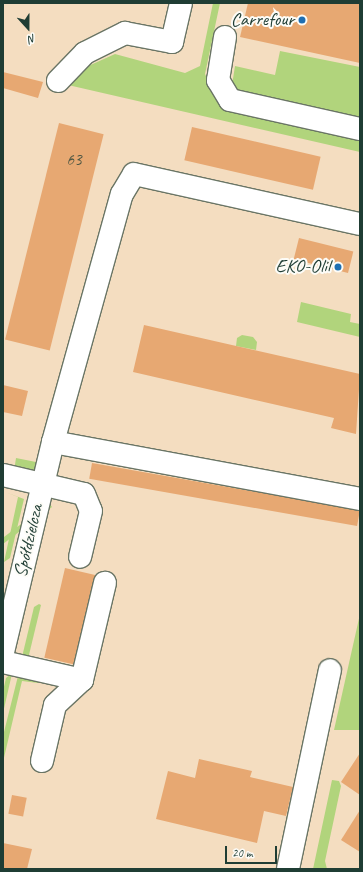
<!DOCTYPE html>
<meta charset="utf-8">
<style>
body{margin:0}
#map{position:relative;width:363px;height:872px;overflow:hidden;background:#f4ddc0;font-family:Caveat,sans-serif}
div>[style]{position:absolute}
.green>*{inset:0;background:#b1d47c;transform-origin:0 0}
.building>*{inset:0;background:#e7a872;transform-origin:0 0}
.roads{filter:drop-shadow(1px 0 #6a7565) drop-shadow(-1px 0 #6a7565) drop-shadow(0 1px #6a7565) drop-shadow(0 -1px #6a7565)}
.minor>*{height:22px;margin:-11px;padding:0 11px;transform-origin:11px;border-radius:11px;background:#fff}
.dots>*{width:11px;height:11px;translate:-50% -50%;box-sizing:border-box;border:2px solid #fdfcf7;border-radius:50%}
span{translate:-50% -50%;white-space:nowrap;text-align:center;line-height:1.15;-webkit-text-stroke:4px #fdfcf7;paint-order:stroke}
.number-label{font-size:17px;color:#515844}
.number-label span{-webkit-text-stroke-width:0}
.poi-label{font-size:19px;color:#1f3d34}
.right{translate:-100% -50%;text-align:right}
.street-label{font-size:19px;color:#1f3d34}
.frame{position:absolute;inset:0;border:4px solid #1f3d34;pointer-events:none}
.north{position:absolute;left:8px;top:8px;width:40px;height:40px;-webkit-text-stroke:3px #fdfcf7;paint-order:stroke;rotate:159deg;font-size:11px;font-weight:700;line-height:16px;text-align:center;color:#1f3d34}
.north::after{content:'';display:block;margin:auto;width:14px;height:18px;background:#1f3d34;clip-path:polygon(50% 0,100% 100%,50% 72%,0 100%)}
.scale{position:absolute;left:225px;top:846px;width:52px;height:18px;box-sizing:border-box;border:2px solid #1f3d34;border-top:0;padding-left:5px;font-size:12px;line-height:14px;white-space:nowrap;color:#1f3d34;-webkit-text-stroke:3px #fdfcf7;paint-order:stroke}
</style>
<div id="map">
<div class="green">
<i style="clip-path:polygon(213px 3px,220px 3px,205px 74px,215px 97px,221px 102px,360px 137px,360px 152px,68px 85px,86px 67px,115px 54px,185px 73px,200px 66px)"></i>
<i style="clip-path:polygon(280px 51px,360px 67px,360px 120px,239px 97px,232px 85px,235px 66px,275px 75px)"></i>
<i style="clip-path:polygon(301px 302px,351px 314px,350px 322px,360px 324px,360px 337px,297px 322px)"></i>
<i style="clip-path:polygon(242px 335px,253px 337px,257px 342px,256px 350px,236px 346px,237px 338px)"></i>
<i style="clip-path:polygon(16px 458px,36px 462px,39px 471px,35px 474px,14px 471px)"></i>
<i style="clip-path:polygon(5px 492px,24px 499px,10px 558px,4px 562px,18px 497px)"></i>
<i style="left:49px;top:503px;width:5px;height:154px;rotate:53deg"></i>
<i style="clip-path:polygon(39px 604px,41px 605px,28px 659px,22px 657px,34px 607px)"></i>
<i style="clip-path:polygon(360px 614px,360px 730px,334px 730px)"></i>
<i style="clip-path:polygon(19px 672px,40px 676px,38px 683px,22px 681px,3px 762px,3px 736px)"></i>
<i style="clip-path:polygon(12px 673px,11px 678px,3px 713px,3px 691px,6px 678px)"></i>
<i style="clip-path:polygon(332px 780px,339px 781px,341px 786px,325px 861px,327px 869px,313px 869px)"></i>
</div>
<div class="building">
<i style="clip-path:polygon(248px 3px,360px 3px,360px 63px,240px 37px)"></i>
<i style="clip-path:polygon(3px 72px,43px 82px,38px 98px,3px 88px)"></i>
<i style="left:59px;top:123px;width:46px;height:223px;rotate:14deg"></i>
<i style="left:192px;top:127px;width:132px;height:34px;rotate:13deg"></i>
<i style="left:299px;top:238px;width:56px;height:22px;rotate:14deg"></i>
<i style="clip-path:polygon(144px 325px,360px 374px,356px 434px,331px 428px,334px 418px,133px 372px)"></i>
<i style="clip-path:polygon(3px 385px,28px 391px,22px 416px,3px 412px)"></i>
<i style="left:92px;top:463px;width:272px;height:16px;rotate:10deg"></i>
<i style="left:65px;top:568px;width:32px;height:92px;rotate:13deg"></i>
<i style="clip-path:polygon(360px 753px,360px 795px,341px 782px)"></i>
<i style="clip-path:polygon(199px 759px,252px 771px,250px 777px,293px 787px,286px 816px,264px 811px,257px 843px,156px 819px,168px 771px,195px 778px)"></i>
<i style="left:12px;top:795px;width:15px;height:19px;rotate:11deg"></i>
<i style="clip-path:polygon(360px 810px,360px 852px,341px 840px)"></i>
<i style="clip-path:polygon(3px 843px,32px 849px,27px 869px,3px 869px)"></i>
</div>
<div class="roads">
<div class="minor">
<i style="left:225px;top:37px;width:44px;rotate:99.2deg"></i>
<i style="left:218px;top:80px;width:23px;rotate:59deg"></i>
<i style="left:230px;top:100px;width:133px;rotate:12.6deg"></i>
<i style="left:58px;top:81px;width:39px;rotate:-46deg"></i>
<i style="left:85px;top:53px;width:45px;rotate:-26.6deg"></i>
<i style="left:125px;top:33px;width:48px;rotate:10.8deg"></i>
<i style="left:172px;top:42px;width:40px;rotate:-77deg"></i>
<i style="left:53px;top:442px;width:312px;rotate:10.5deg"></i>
<i style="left:3px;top:475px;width:83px;rotate:13.2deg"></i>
<i style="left:84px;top:494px;width:18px;rotate:68deg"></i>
<i style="left:91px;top:511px;width:47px;rotate:103.4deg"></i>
<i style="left:3px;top:652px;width:216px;rotate:-76.6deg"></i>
<i style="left:53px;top:442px;width:257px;rotate:-74.5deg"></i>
<i style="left:122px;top:194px;width:23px;rotate:-59deg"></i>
<i style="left:134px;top:174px;width:231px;rotate:12.5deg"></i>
<i style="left:3px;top:662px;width:81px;rotate:12.8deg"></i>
<i style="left:42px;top:761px;width:57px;rotate:-76.9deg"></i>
<i style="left:55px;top:705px;width:37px;rotate:-43deg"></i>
<i style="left:82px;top:680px;width:100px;rotate:-76.7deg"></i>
<i style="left:288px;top:869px;width:203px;rotate:-78.1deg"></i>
</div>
</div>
<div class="dots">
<i style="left:302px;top:20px;background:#1f6fb2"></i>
<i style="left:338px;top:267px;background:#1f6fb2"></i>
</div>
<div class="number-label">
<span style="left:74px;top:160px">63</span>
</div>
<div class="poi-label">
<span class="right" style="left:294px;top:20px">Carrefour</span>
<span class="right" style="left:330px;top:267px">EKO-Olil</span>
</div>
<div class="street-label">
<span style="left:29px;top:541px;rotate:-77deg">Spółdzielcza</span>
</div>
<div class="frame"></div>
<div class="north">N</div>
<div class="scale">20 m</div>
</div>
